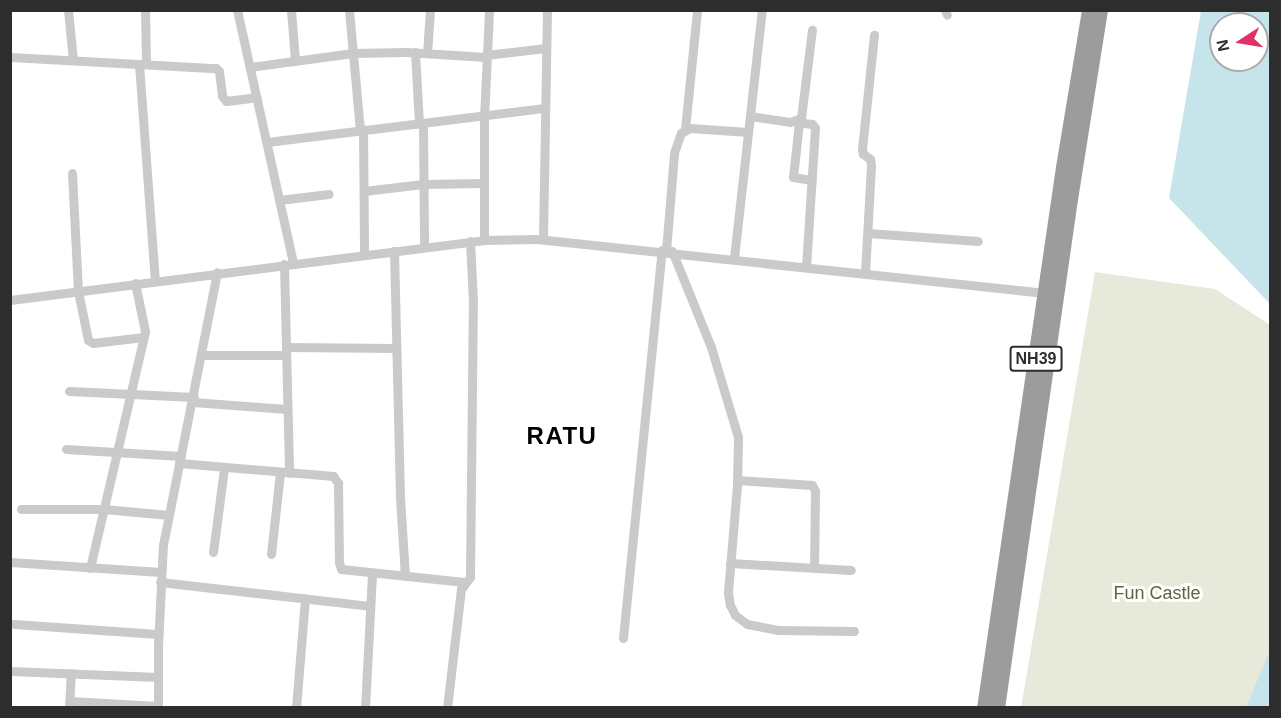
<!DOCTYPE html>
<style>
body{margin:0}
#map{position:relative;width:1281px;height:718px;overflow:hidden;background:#fff;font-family:Helvetica,sans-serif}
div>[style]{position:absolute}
.green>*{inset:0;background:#e7eada}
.water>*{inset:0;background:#c6e5ea}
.minor>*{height:9px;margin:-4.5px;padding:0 4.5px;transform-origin:4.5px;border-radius:4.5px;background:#cacaca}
.trunk>*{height:15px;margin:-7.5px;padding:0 7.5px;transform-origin:7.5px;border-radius:7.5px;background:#9c9c9c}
span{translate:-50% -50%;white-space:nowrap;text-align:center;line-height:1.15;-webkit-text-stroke:6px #fff;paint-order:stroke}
.shield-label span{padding:2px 4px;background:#fff;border:2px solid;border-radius:4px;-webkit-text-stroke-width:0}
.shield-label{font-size:16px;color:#2d2d2d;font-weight:700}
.park-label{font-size:18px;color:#5a673b}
.district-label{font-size:24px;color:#000;font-weight:700;letter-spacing:1.5px}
.frame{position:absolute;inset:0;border:12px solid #2d2d2d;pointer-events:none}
.north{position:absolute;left:1209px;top:12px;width:60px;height:60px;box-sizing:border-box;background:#fff;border:2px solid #ababab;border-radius:50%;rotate:258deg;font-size:16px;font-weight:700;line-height:24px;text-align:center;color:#2d2d2d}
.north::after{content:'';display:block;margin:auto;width:21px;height:27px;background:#e23068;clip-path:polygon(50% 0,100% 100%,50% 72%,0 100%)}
</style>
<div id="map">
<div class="green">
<i style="clip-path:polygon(1095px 272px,1215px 289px,1270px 325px,1270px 649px,1246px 707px,1021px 708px)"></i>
</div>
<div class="water">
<i style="clip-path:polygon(evenodd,1201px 11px,1270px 11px,1270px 304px,1169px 198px,1201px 11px,1221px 24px,1257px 24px,1257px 60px,1221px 60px,1221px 24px)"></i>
<i style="clip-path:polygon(1270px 649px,1270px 707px,1246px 707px)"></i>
</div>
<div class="minor">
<i style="left:68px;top:10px;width:50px;rotate:84.3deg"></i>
<i style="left:145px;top:10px;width:54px;rotate:88.9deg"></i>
<i style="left:237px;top:10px;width:259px;rotate:77.5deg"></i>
<i style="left:291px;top:10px;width:50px;rotate:85.4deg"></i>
<i style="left:349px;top:10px;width:121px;rotate:84.8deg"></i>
<i style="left:945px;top:10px;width:5px;rotate:68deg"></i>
<i style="left:415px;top:52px;width:72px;rotate:86.8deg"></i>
<i style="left:427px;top:53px;width:43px;rotate:-86deg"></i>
<i style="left:486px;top:55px;width:60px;rotate:-6.7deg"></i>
<i style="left:10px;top:57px;width:206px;rotate:3.1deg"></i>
<i style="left:216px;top:68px;width:4px;rotate:45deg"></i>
<i style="left:219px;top:71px;width:25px;rotate:83deg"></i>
<i style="left:222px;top:96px;width:6px;rotate:51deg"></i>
<i style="left:226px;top:101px;width:31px;rotate:-7deg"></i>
<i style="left:139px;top:64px;width:217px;rotate:85.8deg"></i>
<i style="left:250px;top:67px;width:104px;rotate:-7.7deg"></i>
<i style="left:353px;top:53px;width:53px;rotate:-1.1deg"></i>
<i style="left:406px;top:52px;width:80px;rotate:3.6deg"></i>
<i style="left:750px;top:116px;width:40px;rotate:8.5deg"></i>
<i style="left:790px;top:122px;width:12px;rotate:-20deg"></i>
<i style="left:801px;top:118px;width:89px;rotate:-82.9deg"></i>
<i style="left:796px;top:122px;width:16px;rotate:7deg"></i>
<i style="left:812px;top:124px;width:5px;rotate:53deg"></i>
<i style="left:815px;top:128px;width:138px;rotate:93.7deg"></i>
<i style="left:799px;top:122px;width:55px;rotate:96.2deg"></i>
<i style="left:793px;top:177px;width:19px;rotate:9deg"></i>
<i style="left:423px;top:123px;width:124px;rotate:89.5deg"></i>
<i style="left:363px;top:129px;width:125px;rotate:89.5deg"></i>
<i style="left:685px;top:129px;width:120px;rotate:-84.2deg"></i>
<i style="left:267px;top:142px;width:280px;rotate:-7deg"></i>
<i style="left:72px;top:173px;width:118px;rotate:87.1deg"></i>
<i style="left:78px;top:291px;width:50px;rotate:78.5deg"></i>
<i style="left:88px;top:340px;width:6px;rotate:31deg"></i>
<i style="left:93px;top:343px;width:51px;rotate:-6.7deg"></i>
<i style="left:364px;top:191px;width:59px;rotate:-6.8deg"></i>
<i style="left:423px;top:184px;width:61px;rotate:-0.9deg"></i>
<i style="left:279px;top:200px;width:50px;rotate:-6.8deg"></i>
<i style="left:868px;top:233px;width:110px;rotate:4.2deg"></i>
<i style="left:543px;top:239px;width:229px;rotate:-89deg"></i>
<i style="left:484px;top:240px;width:122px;rotate:-90deg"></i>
<i style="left:484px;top:118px;width:108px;rotate:-87.3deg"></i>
<i style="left:394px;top:251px;width:246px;rotate:88.6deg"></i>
<i style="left:400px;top:497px;width:79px;rotate:86.4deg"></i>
<i style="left:666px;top:251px;width:98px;rotate:-85.3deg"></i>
<i style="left:674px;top:153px;width:21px;rotate:-71deg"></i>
<i style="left:681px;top:133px;width:10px;rotate:-29deg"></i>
<i style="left:690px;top:128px;width:58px;rotate:3.9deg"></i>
<i style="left:672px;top:251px;width:104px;rotate:67.9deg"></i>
<i style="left:711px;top:347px;width:94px;rotate:73.3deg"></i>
<i style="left:738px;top:437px;width:48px;rotate:91.2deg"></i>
<i style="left:737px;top:485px;width:108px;rotate:94.8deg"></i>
<i style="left:728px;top:593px;width:12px;rotate:81deg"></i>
<i style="left:730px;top:605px;width:11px;rotate:63deg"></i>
<i style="left:735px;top:615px;width:15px;rotate:37deg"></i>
<i style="left:747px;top:624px;width:31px;rotate:11deg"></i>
<i style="left:777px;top:630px;width:77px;rotate:0.7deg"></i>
<i style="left:734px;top:258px;width:250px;rotate:-83.6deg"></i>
<i style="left:284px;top:264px;width:209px;rotate:88.6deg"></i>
<i style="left:865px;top:273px;width:108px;rotate:-86.8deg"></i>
<i style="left:871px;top:165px;width:6px;rotate:-99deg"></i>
<i style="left:870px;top:159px;width:9px;rotate:-144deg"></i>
<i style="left:863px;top:154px;width:5px;rotate:-101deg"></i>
<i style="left:862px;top:149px;width:115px;rotate:-84deg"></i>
<i style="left:10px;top:300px;width:478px;rotate:-7.2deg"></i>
<i style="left:484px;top:240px;width:53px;rotate:-1.1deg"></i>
<i style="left:537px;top:239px;width:511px;rotate:6.07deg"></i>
<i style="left:286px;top:347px;width:110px;rotate:0.5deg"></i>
<i style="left:202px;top:355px;width:84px"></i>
<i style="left:69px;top:391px;width:125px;rotate:2.7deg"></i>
<i style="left:193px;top:402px;width:94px;rotate:4.3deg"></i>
<i style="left:66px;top:449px;width:115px;rotate:3.5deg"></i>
<i style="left:179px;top:463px;width:155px;rotate:4.8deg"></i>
<i style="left:333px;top:476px;width:9px;rotate:54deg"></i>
<i style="left:338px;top:483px;width:79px;rotate:89.3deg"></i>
<i style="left:339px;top:562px;width:7px;rotate:74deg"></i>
<i style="left:341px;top:569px;width:124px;rotate:6deg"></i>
<i style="left:737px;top:480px;width:75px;rotate:3.8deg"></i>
<i style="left:812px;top:485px;width:7px;rotate:63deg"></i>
<i style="left:815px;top:491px;width:77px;rotate:90.7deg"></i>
<i style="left:21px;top:509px;width:83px"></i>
<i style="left:104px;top:509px;width:65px;rotate:5.3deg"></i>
<i style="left:213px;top:552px;width:85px;rotate:-82.5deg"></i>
<i style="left:271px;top:554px;width:82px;rotate:-83.7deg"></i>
<i style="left:10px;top:562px;width:151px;rotate:3.8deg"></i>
<i style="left:730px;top:563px;width:121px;rotate:3.3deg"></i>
<i style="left:90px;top:568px;width:243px;rotate:-76.9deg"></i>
<i style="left:145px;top:331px;width:49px;rotate:-101.8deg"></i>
<i style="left:160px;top:582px;width:211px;rotate:6.5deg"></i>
<i style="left:14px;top:624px;width:144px;rotate:4deg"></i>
<i style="left:623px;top:638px;width:390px;rotate:-84.3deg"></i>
<i style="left:10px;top:671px;width:148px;rotate:2.3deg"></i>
<i style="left:70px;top:701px;width:88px;rotate:3.3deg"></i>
<i style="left:69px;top:708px;width:35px;rotate:-87deg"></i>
<i style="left:158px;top:708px;width:62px;rotate:-90deg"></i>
<i style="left:158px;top:646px;width:101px;rotate:-87.2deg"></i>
<i style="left:163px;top:545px;width:278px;rotate:-78.8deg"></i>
<i style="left:296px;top:708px;width:110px;rotate:-85.3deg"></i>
<i style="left:365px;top:708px;width:134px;rotate:-87deg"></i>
<i style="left:447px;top:708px;width:120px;rotate:-83.3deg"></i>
<i style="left:461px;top:589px;width:15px;rotate:-53deg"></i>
<i style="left:470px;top:577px;width:275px;rotate:-89.4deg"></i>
<i style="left:473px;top:302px;width:61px;rotate:-92.8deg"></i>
</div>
<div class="trunk">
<i style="left:984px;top:708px;width:547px;rotate:-81.69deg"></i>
<i style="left:1063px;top:167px;width:159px;rotate:-80.6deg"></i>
<i style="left:997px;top:708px;width:514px;rotate:-81.84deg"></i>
<i style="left:1070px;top:199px;width:191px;rotate:-81deg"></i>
</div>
<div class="shield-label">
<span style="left:1036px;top:359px">NH39</span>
</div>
<div class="park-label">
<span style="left:1157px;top:593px">Fun Castle</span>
</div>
<div class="district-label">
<span style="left:562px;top:436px">RATU</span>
</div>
<div class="frame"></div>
<div class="north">N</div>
</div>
